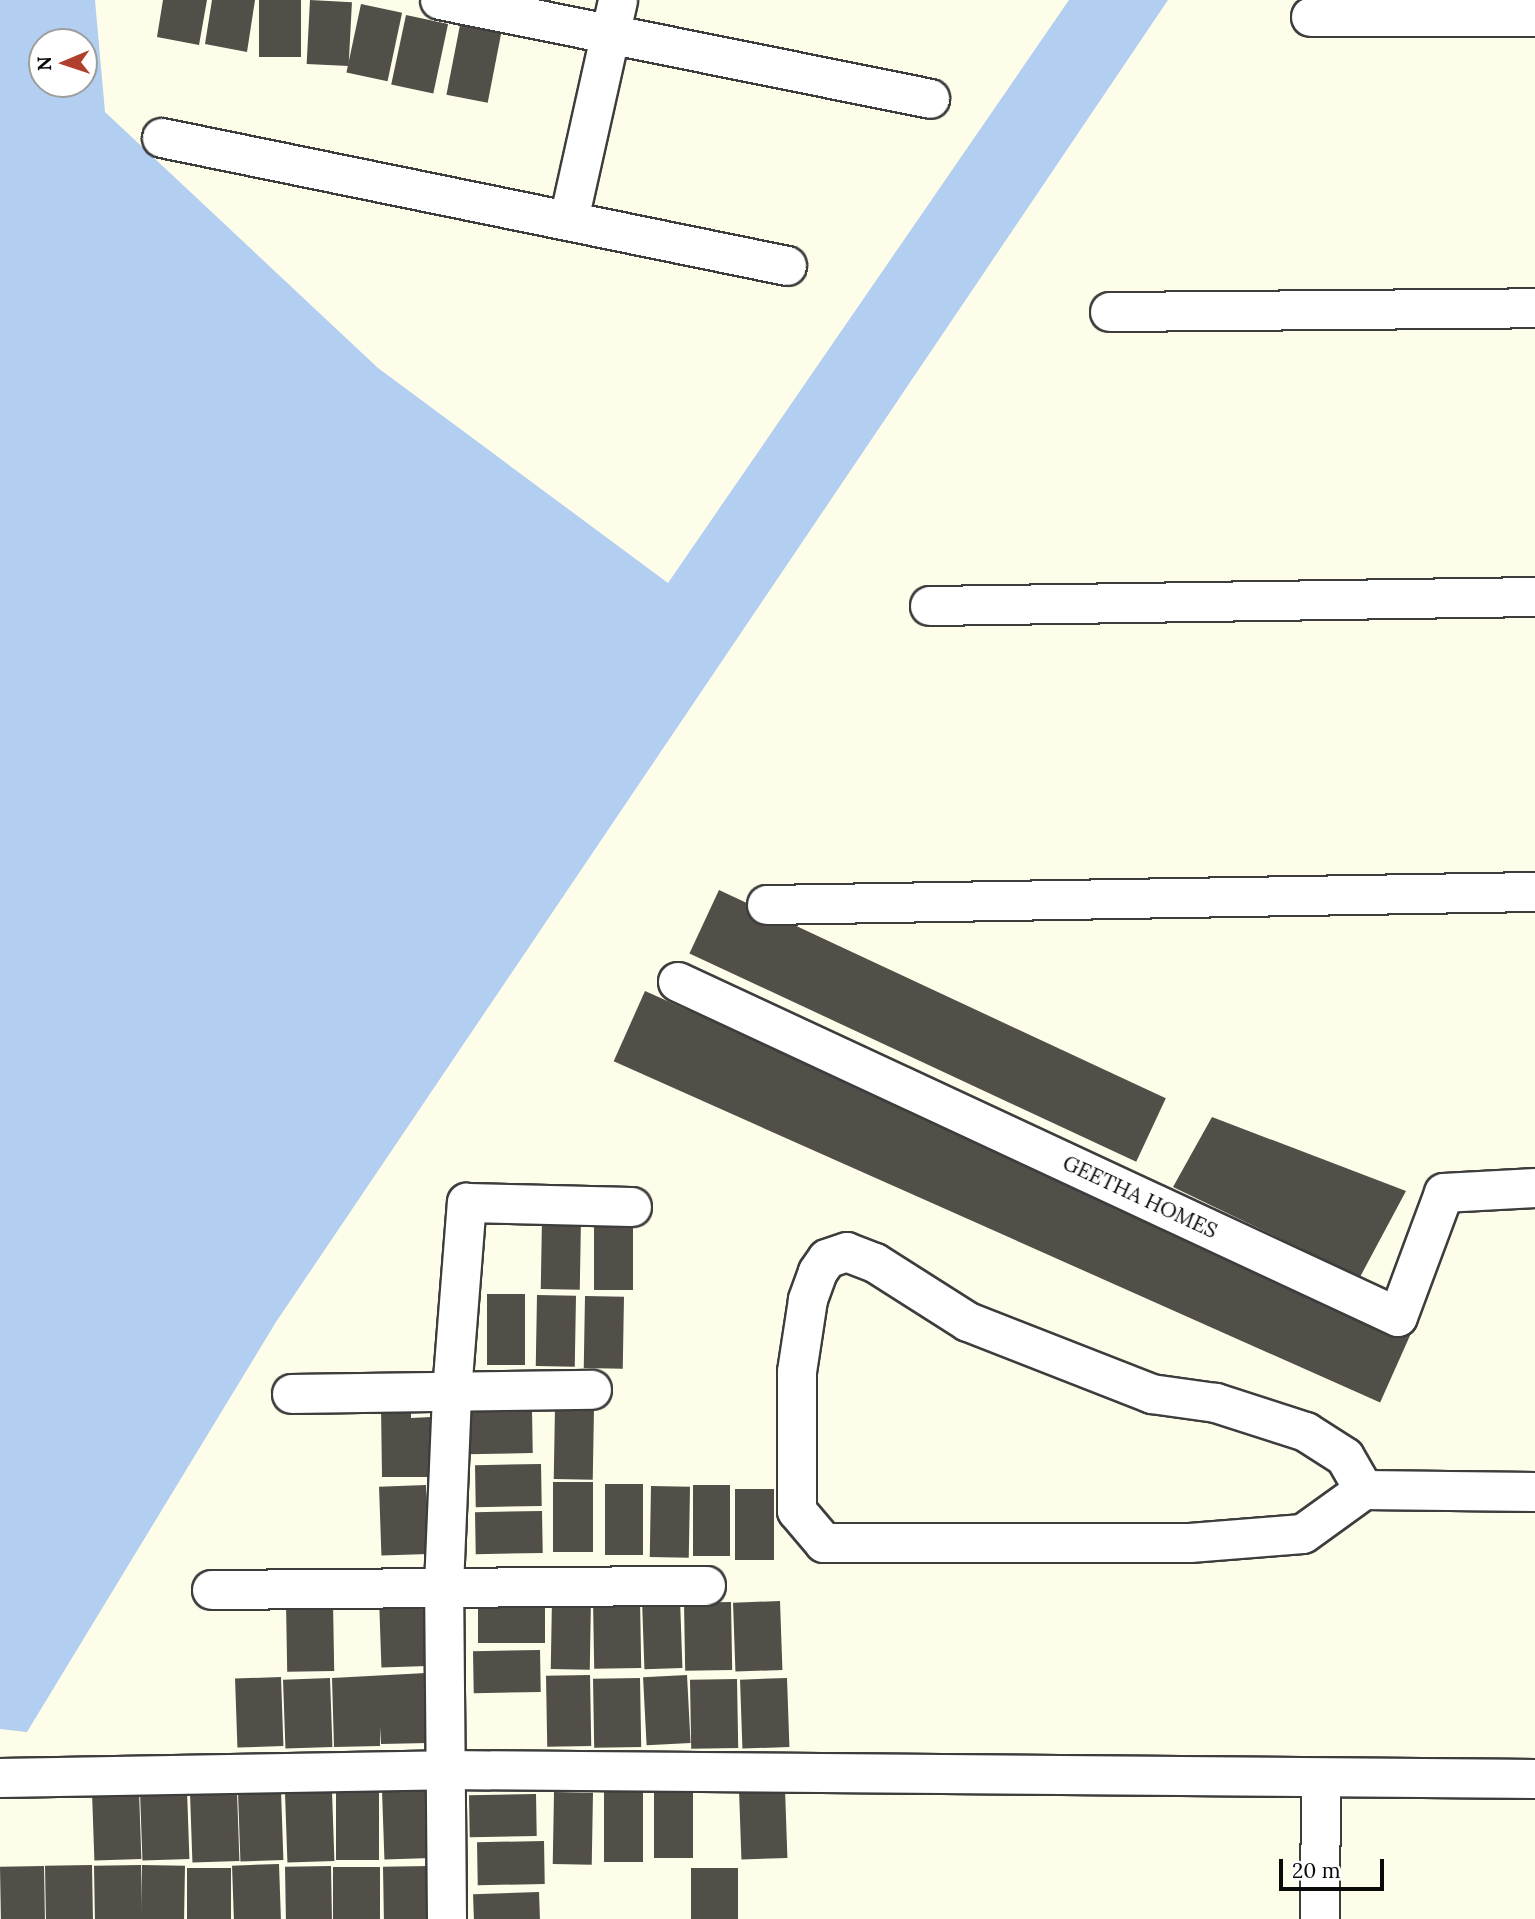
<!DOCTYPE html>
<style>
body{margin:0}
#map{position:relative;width:1535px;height:1919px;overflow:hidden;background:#fefde9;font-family:Lora,serif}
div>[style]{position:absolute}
.water>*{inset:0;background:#b2cef1}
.building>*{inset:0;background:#524e48;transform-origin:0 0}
.roads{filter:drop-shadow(2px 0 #3d3d3d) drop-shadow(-2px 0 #3d3d3d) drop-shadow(0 2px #3d3d3d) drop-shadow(0 -2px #3d3d3d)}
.minor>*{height:38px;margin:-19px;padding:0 19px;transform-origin:19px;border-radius:19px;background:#fff}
span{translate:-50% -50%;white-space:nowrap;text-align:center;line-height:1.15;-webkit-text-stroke:7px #fff;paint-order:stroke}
.street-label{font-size:21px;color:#0a0a0a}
.north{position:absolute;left:28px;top:28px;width:70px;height:70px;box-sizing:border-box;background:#fff;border:2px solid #9d9d9d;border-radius:50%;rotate:268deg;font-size:19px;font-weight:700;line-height:28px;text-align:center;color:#0a0a0a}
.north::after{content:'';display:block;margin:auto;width:24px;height:32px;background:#b03f2d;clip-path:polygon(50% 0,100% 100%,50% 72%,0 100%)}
.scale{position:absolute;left:1279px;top:1859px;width:105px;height:32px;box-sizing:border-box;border:4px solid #0a0a0a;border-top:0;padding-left:9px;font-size:21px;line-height:24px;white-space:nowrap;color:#0a0a0a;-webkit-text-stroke:5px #fff;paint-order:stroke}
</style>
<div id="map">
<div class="water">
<i style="clip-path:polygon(evenodd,0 0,95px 0,105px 112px,378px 368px,668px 583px,1069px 0,1168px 0,276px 1322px,27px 1732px,0 1729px,0 0,42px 42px,84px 42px,84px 84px,42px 84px,42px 42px)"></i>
</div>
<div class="building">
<i style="clip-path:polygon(163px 0,207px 0,199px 45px,157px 37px)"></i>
<i style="clip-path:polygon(212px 0,255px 0,247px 52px,205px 44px)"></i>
<i style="left:259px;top:0;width:42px;height:57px"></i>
<i style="left:310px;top:0;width:42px;height:64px;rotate:3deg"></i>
<i style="left:361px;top:4px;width:42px;height:70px;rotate:12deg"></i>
<i style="left:406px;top:15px;width:43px;height:71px;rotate:12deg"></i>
<i style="left:460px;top:25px;width:42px;height:71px;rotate:11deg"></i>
<i style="left:719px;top:890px;width:493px;height:70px;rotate:25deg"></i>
<i style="left:645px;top:991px;width:839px;height:77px;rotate:24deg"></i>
<i style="clip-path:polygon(1212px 1117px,1406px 1191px,1360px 1277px,1173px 1187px)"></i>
<i style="left:542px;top:1218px;width:39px;height:71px;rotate:1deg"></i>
<i style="left:594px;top:1219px;width:39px;height:71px"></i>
<i style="left:487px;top:1294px;width:38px;height:71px"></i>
<i style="left:537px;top:1295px;width:39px;height:71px;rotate:1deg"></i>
<i style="left:585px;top:1296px;width:39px;height:72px;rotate:1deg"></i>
<i style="clip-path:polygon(411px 1405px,411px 1418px,431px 1417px,432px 1477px,382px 1477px,381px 1406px)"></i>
<i style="left:555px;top:1407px;width:39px;height:72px;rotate:1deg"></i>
<i style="left:532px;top:1410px;width:43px;height:66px;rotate:89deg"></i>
<i style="left:541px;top:1464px;width:42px;height:66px;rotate:89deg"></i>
<i style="left:593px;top:1482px;width:70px;height:40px;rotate:90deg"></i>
<i style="left:605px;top:1484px;width:38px;height:71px"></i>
<i style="left:426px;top:1485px;width:69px;height:47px;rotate:88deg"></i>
<i style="left:730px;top:1485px;width:71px;height:37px;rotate:90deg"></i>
<i style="left:651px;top:1486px;width:39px;height:71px;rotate:1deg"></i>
<i style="left:735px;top:1489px;width:39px;height:71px"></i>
<i style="left:542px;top:1511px;width:42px;height:67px;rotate:89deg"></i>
<i style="left:425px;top:1597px;width:69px;height:46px;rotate:88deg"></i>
<i style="left:552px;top:1598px;width:39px;height:71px;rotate:1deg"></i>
<i style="left:640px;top:1599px;width:69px;height:47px;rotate:89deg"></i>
<i style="left:680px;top:1599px;width:69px;height:38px;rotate:88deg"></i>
<i style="left:545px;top:1601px;width:42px;height:67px;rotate:90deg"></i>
<i style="left:780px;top:1601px;width:69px;height:47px;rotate:88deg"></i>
<i style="left:333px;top:1602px;width:69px;height:47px;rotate:89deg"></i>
<i style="left:731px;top:1602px;width:68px;height:47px;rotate:89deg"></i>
<i style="left:540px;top:1650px;width:42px;height:67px;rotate:89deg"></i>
<i style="clip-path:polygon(426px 1673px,428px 1743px,381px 1744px,380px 1727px,380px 1746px,334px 1747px,332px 1678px)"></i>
<i style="left:590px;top:1675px;width:71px;height:44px;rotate:89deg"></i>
<i style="left:687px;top:1675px;width:68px;height:44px;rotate:87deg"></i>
<i style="left:281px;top:1677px;width:69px;height:46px;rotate:88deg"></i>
<i style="left:330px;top:1678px;width:69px;height:47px;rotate:88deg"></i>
<i style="left:640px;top:1678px;width:69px;height:47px;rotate:89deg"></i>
<i style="left:787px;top:1678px;width:69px;height:47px;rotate:88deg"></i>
<i style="left:737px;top:1679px;width:69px;height:47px;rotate:89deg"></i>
<i style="left:654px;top:1787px;width:39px;height:71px"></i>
<i style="left:429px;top:1789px;width:69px;height:47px;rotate:88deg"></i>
<i style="left:785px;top:1789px;width:69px;height:46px;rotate:88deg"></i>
<i style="left:187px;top:1790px;width:69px;height:47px;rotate:88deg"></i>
<i style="left:139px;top:1791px;width:68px;height:47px;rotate:88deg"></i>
<i style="left:281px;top:1791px;width:69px;height:43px;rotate:88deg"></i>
<i style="left:336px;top:1791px;width:43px;height:69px"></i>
<i style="left:604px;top:1791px;width:39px;height:71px"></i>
<i style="left:237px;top:1792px;width:69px;height:47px;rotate:88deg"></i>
<i style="left:332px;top:1792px;width:69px;height:47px;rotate:88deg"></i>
<i style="left:554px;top:1792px;width:39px;height:72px;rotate:1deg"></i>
<i style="left:536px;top:1794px;width:42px;height:67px;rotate:89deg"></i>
<i style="left:544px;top:1841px;width:43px;height:67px;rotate:89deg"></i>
<i style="left:279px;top:1864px;width:55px;height:47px;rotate:88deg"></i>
<i style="left:92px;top:1865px;width:54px;height:47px;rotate:89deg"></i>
<i style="left:141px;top:1865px;width:54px;height:47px;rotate:89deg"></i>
<i style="left:142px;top:1865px;width:43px;height:54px;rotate:1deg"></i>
<i style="left:44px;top:1866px;width:53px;height:44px;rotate:89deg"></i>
<i style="left:331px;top:1866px;width:53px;height:46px;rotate:89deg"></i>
<i style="left:430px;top:1866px;width:53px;height:47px;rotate:89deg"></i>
<i style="left:333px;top:1867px;width:47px;height:52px"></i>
<i style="left:187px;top:1868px;width:44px;height:51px"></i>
<i style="left:691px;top:1868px;width:47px;height:51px"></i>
<i style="left:539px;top:1892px;width:27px;height:66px;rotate:88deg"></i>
</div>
<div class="roads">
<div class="minor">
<i style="left:440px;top:0;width:500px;rotate:11.4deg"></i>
<i style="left:1311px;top:17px;width:224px"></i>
<i style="left:162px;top:138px;width:638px;rotate:11.57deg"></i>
<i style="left:569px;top:220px;width:225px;rotate:-77.4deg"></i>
<i style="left:1110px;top:312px;width:425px;rotate:-0.5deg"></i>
<i style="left:930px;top:606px;width:605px;rotate:-0.85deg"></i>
<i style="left:767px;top:905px;width:768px;rotate:-0.97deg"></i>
<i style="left:678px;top:982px;width:794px;rotate:24.95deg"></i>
<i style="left:1398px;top:1317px;width:132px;rotate:-69.6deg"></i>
<i style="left:1444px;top:1193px;width:91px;rotate:-3.1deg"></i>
<i style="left:292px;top:1394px;width:300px;rotate:-0.8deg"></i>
<i style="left:1364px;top:1490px;width:38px;rotate:-120deg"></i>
<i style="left:1345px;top:1457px;width:46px;rotate:-147.3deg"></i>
<i style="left:1306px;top:1432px;width:95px;rotate:-162.1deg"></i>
<i style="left:1216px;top:1403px;width:65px;rotate:-172deg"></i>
<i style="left:1152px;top:1394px;width:198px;rotate:-158.6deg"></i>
<i style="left:968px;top:1322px;width:110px;rotate:-147.6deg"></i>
<i style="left:875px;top:1263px;width:30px;rotate:-159deg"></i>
<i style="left:847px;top:1252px;width:21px;rotate:161deg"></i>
<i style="left:827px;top:1259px;width:16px;rotate:125deg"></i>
<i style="left:818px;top:1272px;width:30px;rotate:110deg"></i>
<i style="left:808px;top:1300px;width:73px;rotate:98.7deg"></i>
<i style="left:797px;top:1372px;width:139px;rotate:90deg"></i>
<i style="left:797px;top:1511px;width:42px;rotate:49.8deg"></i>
<i style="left:824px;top:1543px;width:366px"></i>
<i style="left:1190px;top:1543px;width:113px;rotate:-4.6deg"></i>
<i style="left:1303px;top:1534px;width:75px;rotate:-35.8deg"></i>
<i style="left:1364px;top:1490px;width:171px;rotate:0.7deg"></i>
<i style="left:212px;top:1590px;width:494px;rotate:-0.5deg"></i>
<i style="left:0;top:1778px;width:446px;rotate:-1deg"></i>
<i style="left:446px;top:1770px;width:1089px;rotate:0.47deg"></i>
<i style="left:447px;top:1919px;width:333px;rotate:-90.5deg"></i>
<i style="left:444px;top:1586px;width:194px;rotate:-87.6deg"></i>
<i style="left:452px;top:1392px;width:190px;rotate:-85.5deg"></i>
<i style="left:467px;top:1203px;width:165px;rotate:1.4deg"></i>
<i style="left:1320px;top:1919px;width:140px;rotate:-89.6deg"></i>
</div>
</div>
<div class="street-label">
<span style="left:1140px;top:1197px;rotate:25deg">GEETHA HOMES</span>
</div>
<div class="north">N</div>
<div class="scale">20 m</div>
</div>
